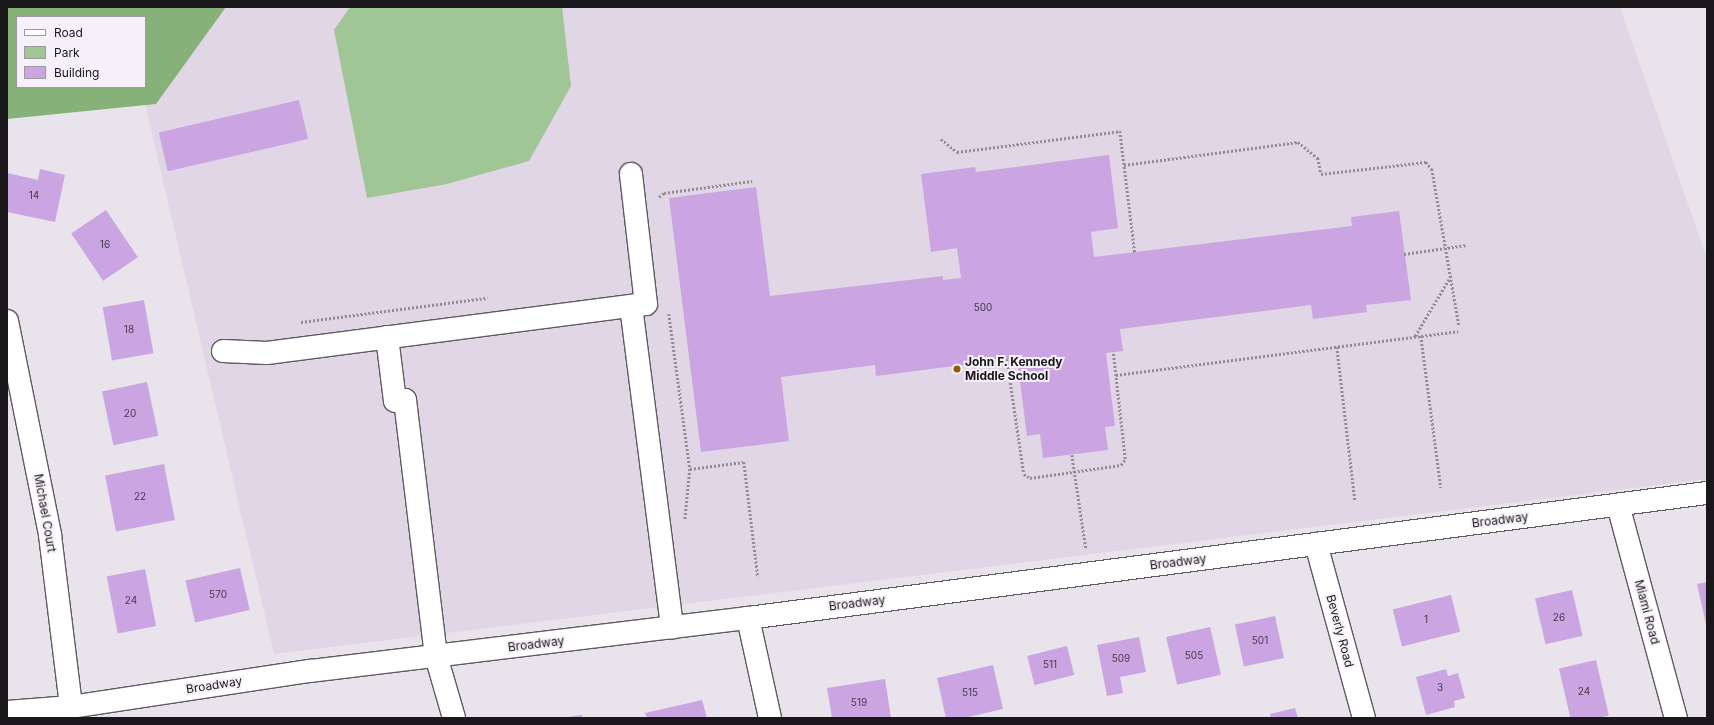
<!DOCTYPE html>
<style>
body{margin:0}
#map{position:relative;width:1714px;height:725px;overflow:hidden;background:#e9e3ec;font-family:Inter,sans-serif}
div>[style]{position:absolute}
.built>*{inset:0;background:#e0d6e6}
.green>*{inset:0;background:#a0c695}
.forest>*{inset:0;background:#86b279}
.building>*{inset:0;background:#cba5e1;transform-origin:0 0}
.path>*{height:2.5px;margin-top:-1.25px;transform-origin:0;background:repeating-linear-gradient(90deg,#918d93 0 2px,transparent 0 4px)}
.roads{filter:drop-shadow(1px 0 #5f5a62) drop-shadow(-1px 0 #5f5a62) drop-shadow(0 1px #5f5a62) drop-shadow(0 -1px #5f5a62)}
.minor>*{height:22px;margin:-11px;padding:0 11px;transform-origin:11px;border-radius:11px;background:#fff}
.major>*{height:22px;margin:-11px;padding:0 11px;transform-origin:11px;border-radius:11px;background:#fff}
.dots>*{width:11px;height:11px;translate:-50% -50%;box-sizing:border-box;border:2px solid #f6f0f9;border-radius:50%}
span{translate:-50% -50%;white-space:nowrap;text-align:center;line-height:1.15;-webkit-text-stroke:4px #f6f0f9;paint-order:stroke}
.number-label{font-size:10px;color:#463a4c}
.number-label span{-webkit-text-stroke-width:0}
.poi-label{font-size:12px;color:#19171a;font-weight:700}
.left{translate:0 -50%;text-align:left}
.street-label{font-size:12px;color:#19171a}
.frame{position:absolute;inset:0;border:8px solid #19171a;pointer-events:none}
.legend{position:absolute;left:16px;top:16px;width:130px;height:72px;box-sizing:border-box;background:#f6f0f9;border:1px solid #9e99a0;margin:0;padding:5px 7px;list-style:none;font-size:12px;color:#19171a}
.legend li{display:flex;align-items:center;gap:8px;height:20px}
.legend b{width:20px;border:1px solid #9e99a0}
</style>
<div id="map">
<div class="built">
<i style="clip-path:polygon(180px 7px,1620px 7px,1707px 259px,1707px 479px,274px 654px,141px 87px,145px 87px)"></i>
</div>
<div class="green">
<i style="clip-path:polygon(350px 7px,562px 7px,571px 86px,529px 161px,447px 184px,367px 198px,334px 30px)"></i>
</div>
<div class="forest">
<i style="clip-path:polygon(evenodd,7px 7px,226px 7px,156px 104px,7px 119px,7px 7px,17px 17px,145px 17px,145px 87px,17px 87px,17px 17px)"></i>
</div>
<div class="building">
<i style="left:299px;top:100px;width:40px;height:144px;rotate:77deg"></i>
<i style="clip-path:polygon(1109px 155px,1118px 228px,1091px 232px,1094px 257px,1352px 226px,1351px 217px,1399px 211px,1411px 300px,1366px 305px,1367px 312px,1313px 319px,1311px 305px,1120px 329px,1123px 351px,1106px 353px,1115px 426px,1105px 427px,1108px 450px,1043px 458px,1040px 434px,1027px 436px,1017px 358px,876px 376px,875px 365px,781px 377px,789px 441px,701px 452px,669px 198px,756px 187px,770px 296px,943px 276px,943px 280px,961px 278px,957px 248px,931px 252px,921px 174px,975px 167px,976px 172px)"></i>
<i style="clip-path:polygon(40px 169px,65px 175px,55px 222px,7px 212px,7px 173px,38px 180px)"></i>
<i style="left:106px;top:210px;width:57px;height:42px;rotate:56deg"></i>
<i style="left:144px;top:300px;width:54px;height:42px;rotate:80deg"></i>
<i style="left:147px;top:382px;width:55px;height:46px;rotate:78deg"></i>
<i style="left:164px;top:464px;width:57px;height:60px;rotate:79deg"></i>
<i style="left:240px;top:568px;width:43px;height:56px;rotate:77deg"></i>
<i style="left:145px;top:569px;width:58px;height:39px;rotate:79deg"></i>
<i style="clip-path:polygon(1707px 582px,1707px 624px,1706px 624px,1697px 584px)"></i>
<i style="left:1572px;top:590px;width:47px;height:38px;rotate:77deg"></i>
<i style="left:1451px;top:595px;width:38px;height:60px;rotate:76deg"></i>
<i style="left:1275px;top:616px;width:43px;height:41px;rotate:78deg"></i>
<i style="left:1210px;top:627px;width:49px;height:45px;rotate:77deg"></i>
<i style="clip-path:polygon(1139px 637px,1146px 672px,1120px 677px,1123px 693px,1107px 696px,1097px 645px)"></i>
<i style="left:1067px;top:646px;width:30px;height:41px;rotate:76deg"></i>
<i style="left:1596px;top:660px;width:57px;height:38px;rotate:77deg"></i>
<i style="clip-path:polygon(993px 665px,1003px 709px,964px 718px,946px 718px,937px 678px)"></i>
<i style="clip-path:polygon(1446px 669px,1448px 676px,1458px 673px,1465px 698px,1454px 701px,1455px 707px,1426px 715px,1416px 677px)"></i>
<i style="clip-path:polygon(885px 679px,891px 718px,832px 718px,827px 688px)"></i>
<i style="clip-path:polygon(702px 700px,707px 718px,647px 718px,645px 713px)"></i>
<i style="clip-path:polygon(1295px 708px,1298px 718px,1271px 718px,1270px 714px)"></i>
<i style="clip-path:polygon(582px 715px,582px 718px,567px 718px,567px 717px)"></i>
</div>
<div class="path">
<i style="left:941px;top:139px;width:21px;rotate:39deg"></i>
<i style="left:957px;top:152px;width:164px;rotate:-7.3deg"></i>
<i style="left:1120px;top:131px;width:123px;rotate:83deg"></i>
<i style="left:1124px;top:165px;width:176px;rotate:-7.5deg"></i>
<i style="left:1298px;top:142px;width:26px;rotate:39deg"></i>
<i style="left:1318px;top:158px;width:16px;rotate:79deg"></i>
<i style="left:1321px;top:174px;width:106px;rotate:-6.5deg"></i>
<i style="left:1426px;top:162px;width:9px;rotate:49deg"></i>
<i style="left:1432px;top:169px;width:158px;rotate:80.2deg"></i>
<i style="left:659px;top:197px;width:6px;rotate:-39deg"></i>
<i style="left:664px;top:193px;width:89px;rotate:-7.8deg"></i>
<i style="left:1404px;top:254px;width:63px;rotate:-8.3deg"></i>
<i style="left:669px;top:314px;width:156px;rotate:82.3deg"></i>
<i style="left:690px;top:469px;width:51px;rotate:95.6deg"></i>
<i style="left:301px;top:322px;width:188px;rotate:-7.4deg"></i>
<i style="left:1415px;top:336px;width:66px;rotate:-59.2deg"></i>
<i style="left:1421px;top:336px;width:153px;rotate:82.5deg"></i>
<i style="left:1337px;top:347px;width:154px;rotate:83.3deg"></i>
<i style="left:1007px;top:359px;width:116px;rotate:81.6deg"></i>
<i style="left:1024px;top:474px;width:7px;rotate:34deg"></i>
<i style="left:1030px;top:478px;width:92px;rotate:-8.1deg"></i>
<i style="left:1121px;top:465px;width:7px;rotate:-56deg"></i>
<i style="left:1125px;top:459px;width:108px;rotate:-96.4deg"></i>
<i style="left:1116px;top:375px;width:345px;rotate:-7.3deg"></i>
<i style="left:1072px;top:455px;width:95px;rotate:81.5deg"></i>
<i style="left:690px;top:469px;width:54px;rotate:-7.4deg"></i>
<i style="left:744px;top:462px;width:116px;rotate:83.1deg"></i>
</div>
<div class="roads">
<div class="minor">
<i style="left:631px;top:306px;width:324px;rotate:82.7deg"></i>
<i style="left:7px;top:321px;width:218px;rotate:78.6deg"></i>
<i style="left:50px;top:535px;width:173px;rotate:83deg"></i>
<i style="left:387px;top:337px;width:64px;rotate:82.9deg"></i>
<i style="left:395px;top:401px;width:10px;rotate:-6deg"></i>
<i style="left:405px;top:400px;width:258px;rotate:83.1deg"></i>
<i style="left:436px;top:656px;width:65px;rotate:73.8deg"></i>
<i style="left:223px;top:351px;width:44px;rotate:2.6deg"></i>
<i style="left:267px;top:353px;width:382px;rotate:-7.4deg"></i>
<i style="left:646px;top:304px;width:131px;rotate:-96.6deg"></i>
<i style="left:1618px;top:505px;width:221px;rotate:74.8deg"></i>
<i style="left:1316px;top:544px;width:180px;rotate:74.6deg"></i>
<i style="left:748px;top:618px;width:102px;rotate:77.6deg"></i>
</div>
<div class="major">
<i style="left:7px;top:712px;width:64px;rotate:-4.5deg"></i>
<i style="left:71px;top:707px;width:242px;rotate:-8.6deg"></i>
<i style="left:310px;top:671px;width:441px;rotate:-6.9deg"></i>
<i style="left:748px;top:618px;width:967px;rotate:-7.43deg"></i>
</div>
</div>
<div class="dots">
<i style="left:957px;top:369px;background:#8b5f02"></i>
</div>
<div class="number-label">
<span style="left:34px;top:196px">14</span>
<span style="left:105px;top:245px">16</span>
<span style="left:983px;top:308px">500</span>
<span style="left:129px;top:330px">18</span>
<span style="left:130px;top:414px">20</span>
<span style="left:140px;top:497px">22</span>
<span style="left:218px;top:595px">570</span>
<span style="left:131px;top:601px">24</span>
<span style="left:1559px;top:618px">26</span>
<span style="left:1426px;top:620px">1</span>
<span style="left:1260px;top:641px">501</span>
<span style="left:1194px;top:656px">505</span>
<span style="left:1121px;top:659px">509</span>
<span style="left:1050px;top:665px">511</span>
<span style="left:1440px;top:688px">3</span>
<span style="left:1584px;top:692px">24</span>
<span style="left:970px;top:693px">515</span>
<span style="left:859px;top:703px">519</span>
</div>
<div class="poi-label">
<span class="left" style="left:965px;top:369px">John F. Kennedy<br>Middle School</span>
</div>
<div class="street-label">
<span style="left:45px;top:513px;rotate:80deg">Michael Court</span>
<span style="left:1500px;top:520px;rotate:-7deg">Broadway</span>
<span style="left:1178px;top:562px;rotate:-7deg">Broadway</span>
<span style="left:857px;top:603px;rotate:-7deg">Broadway</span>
<span style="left:1647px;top:612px;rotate:75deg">Miami Road</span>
<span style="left:1340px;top:631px;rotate:75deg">Beverly Road</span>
<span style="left:536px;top:644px;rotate:-7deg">Broadway</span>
<span style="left:214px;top:685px;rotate:-9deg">Broadway</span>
</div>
<div class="frame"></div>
<ul class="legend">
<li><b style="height:5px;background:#fff"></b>Road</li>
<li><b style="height:11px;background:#a0c695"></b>Park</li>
<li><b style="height:11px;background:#cba5e1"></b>Building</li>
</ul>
</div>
